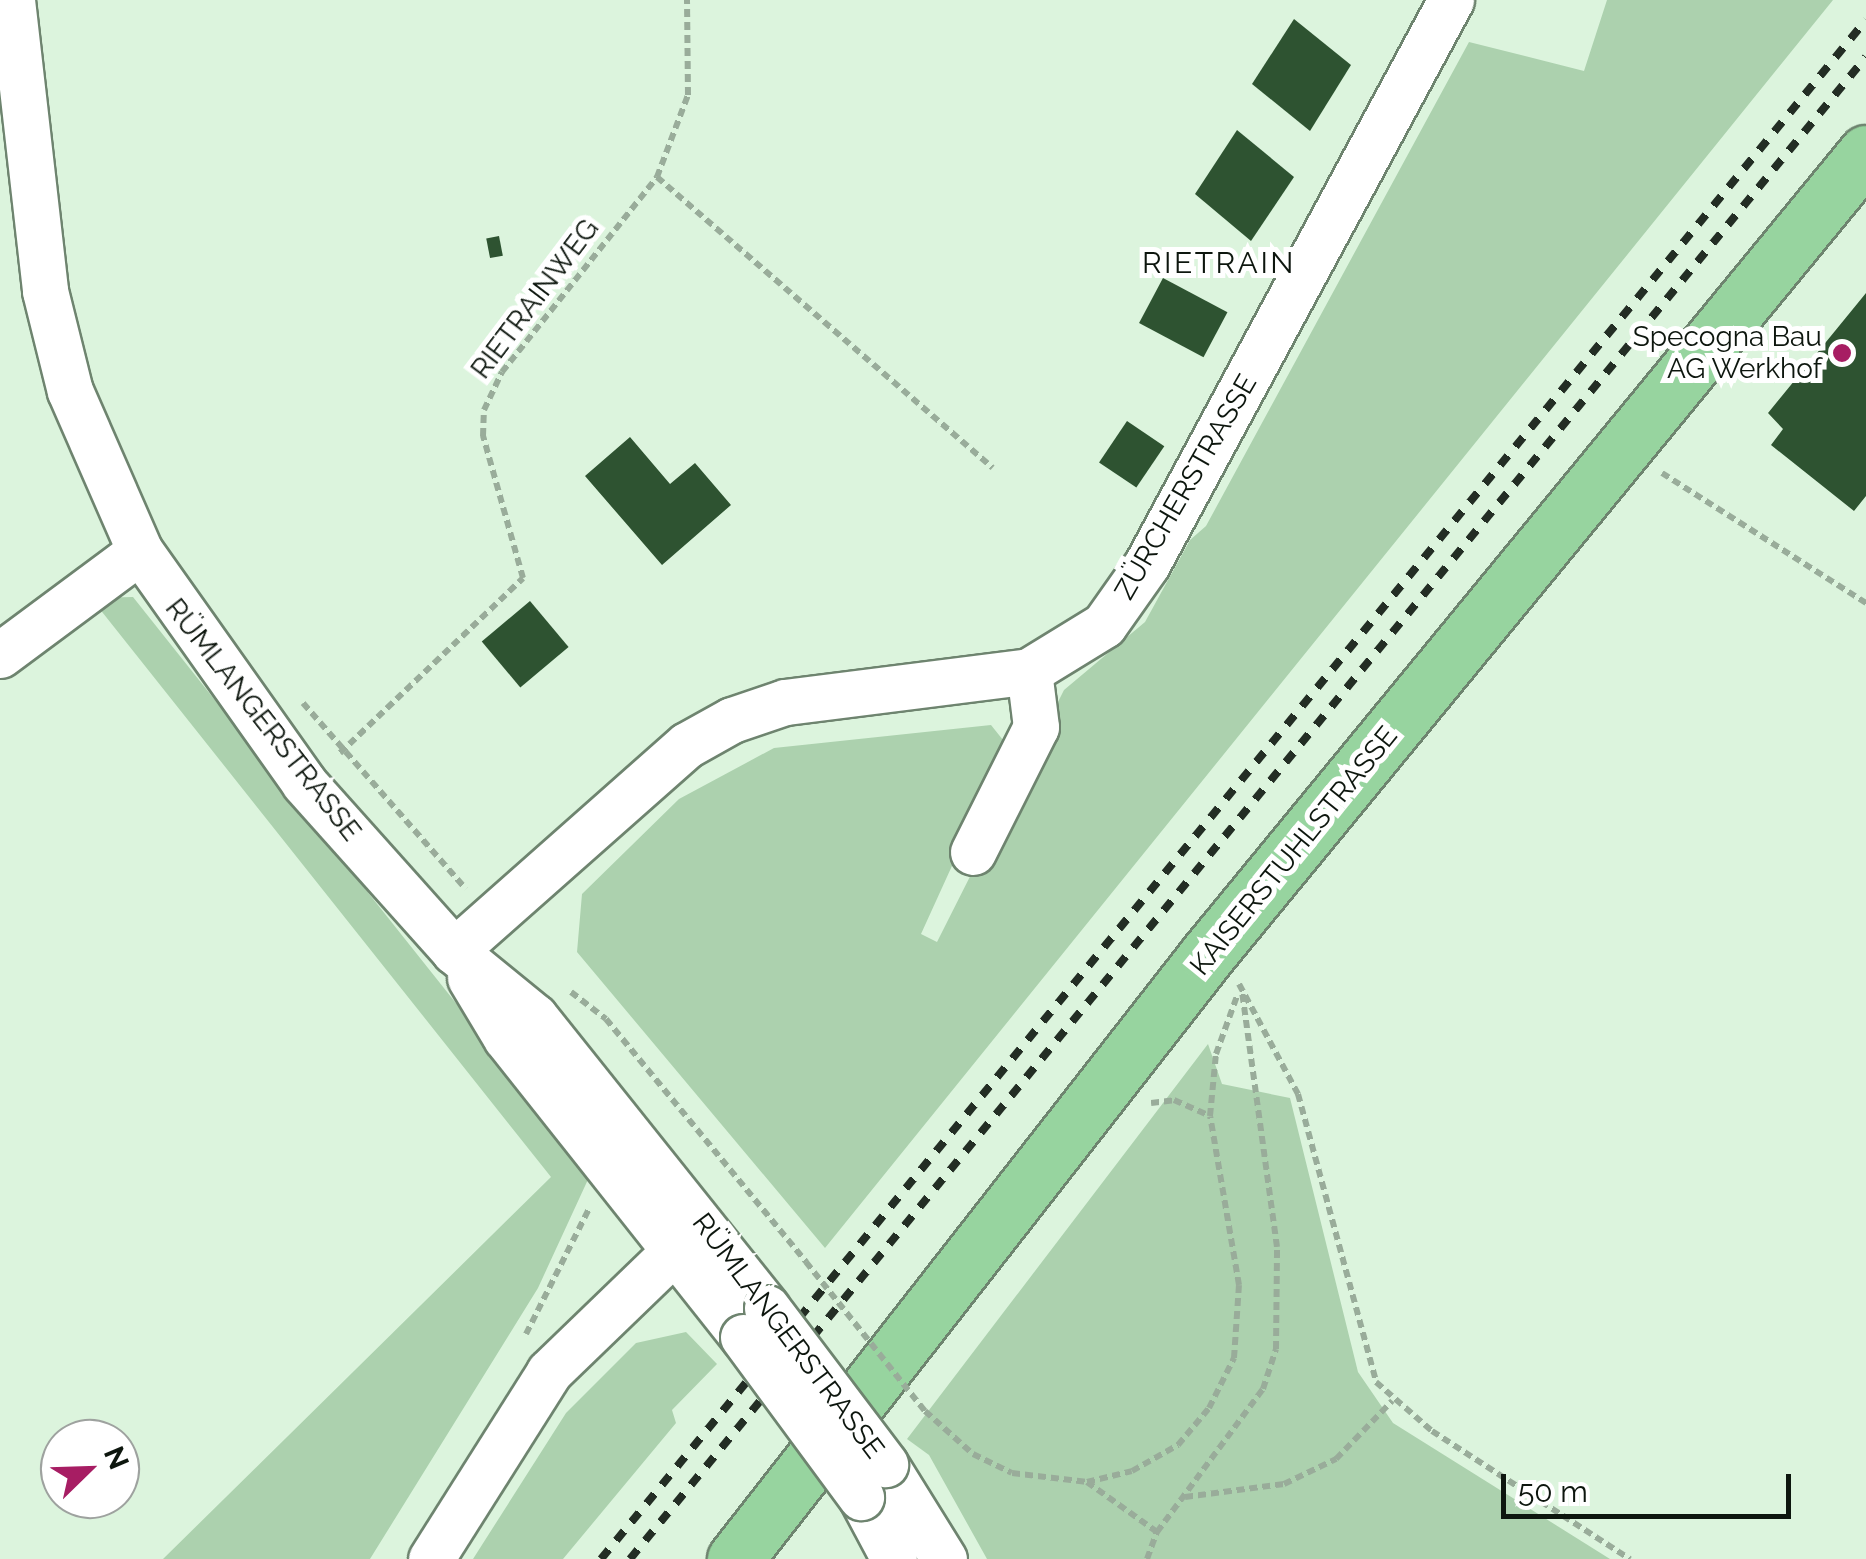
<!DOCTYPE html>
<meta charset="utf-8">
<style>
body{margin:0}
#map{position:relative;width:1866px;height:1559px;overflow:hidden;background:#dcf4dd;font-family:Raleway,sans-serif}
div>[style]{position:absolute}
.green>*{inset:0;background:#acd1ae}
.building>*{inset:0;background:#2e5331;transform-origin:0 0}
.path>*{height:6px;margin-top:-3px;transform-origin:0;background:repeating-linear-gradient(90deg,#99ac9a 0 8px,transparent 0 13px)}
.roads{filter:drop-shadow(2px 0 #6e846f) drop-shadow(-2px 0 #6e846f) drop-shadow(0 2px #6e846f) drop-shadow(0 -2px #6e846f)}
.minor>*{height:45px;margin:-22.5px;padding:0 22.5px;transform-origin:22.5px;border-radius:22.5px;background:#fff}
.major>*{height:55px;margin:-27.5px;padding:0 27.5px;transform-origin:27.5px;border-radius:27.5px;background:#97d49f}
.rail>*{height:8px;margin-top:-4px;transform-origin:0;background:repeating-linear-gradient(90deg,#232d24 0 12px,transparent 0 24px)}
.path-bridge>*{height:6px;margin-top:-3px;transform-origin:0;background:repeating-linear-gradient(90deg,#99ac9a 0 8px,transparent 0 13px)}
.bridges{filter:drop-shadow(2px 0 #6e846f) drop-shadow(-2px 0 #6e846f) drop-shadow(0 2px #6e846f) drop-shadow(0 -2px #6e846f)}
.minor-bridge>*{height:45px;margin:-22.5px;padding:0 22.5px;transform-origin:22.5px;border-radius:22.5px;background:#fff}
.dots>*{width:28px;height:28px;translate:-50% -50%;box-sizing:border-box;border:5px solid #fff;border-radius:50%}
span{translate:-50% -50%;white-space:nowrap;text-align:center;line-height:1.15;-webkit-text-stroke:10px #fff;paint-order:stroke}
.street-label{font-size:28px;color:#0d160e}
.poi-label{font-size:28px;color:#0d160e}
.right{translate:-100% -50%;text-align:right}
.neighbourhood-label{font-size:30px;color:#0d160e;letter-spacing:2.5px}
.north{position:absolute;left:40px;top:1419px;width:100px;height:100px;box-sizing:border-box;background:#fff;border:2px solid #9ea29f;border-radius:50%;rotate:67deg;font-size:28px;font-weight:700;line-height:40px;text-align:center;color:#0d160e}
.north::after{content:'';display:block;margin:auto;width:35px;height:45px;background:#a71d63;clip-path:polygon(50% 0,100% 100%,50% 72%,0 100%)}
.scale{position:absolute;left:1501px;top:1474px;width:290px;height:45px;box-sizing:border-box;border:5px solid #0d160e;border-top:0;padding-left:12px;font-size:30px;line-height:35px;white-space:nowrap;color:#0d160e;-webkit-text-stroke:8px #fff;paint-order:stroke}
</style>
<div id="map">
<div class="green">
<i style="clip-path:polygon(1607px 0,1833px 0,825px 1248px,577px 952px,582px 894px,679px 799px,774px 748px,991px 725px,1007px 745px,921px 934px,937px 942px,1064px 690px,1145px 622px,1190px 540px,1206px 526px,1469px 42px,1584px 71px)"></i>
<i style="clip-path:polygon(133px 597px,591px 1173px,538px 1288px,370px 1559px,163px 1559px,551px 1177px,91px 598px)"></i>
<i style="clip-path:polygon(1208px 1044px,1222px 1084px,1290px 1098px,1358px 1372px,1393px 1423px,1610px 1559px,987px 1559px,929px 1455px,907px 1439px)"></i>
<i style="clip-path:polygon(686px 1332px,717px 1364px,672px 1410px,676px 1423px,563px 1559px,473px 1559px,566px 1413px,636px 1343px)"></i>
</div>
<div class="building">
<i style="clip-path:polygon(1294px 19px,1351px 65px,1310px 131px,1252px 84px)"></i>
<i style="clip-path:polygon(1237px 130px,1294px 177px,1251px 241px,1195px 194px)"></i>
<i style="left:499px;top:236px;width:20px;height:13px;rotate:79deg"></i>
<i style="left:1163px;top:278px;width:73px;height:51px;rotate:28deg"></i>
<i style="clip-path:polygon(1866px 293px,1866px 496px,1854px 511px,1771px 445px,1783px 429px,1768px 413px)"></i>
<i style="left:1127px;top:421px;width:45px;height:50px;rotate:34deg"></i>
<i style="clip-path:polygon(630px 437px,670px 484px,695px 463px,731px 505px,662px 565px,585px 476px)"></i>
<i style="left:530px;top:601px;width:60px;height:63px;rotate:50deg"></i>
</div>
<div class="path">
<i style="left:657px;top:177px;width:444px;rotate:40.9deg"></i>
<i style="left:1662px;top:473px;width:242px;rotate:32.5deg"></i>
<i style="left:303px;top:703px;width:247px;rotate:48.8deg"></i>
<i style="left:340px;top:753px;width:253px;rotate:-43.7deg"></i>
<i style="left:523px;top:578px;width:148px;rotate:-105.7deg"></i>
<i style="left:483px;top:436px;width:26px;rotate:-88deg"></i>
<i style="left:484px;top:410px;width:42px;rotate:-64.7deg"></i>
<i style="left:502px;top:372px;width:249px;rotate:-51.5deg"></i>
<i style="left:657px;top:177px;width:88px;rotate:-69.3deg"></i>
<i style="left:688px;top:95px;width:95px;rotate:-90.6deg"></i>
<i style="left:1239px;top:984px;width:125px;rotate:61.8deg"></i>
<i style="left:1298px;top:1094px;width:298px;rotate:74.8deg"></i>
<i style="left:1376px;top:1382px;width:74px;rotate:41.2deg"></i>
<i style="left:1432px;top:1431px;width:236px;rotate:32.9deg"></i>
<i style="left:571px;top:992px;width:44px;rotate:37.6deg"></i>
<i style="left:606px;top:1019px;width:315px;rotate:50.5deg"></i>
<i style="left:1151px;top:1103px;width:23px;rotate:-7deg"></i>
<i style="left:1174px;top:1100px;width:39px;rotate:24deg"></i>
<i style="left:526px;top:1334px;width:142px;rotate:-63.3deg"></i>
<i style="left:925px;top:1411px;width:64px;rotate:41.9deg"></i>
<i style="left:973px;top:1454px;width:43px;rotate:26deg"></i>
<i style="left:1012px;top:1473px;width:76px;rotate:6.8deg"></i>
<i style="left:1087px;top:1482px;width:46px;rotate:-13.7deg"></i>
<i style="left:1132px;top:1471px;width:53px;rotate:-29.5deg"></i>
<i style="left:1178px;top:1445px;width:48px;rotate:-50deg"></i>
<i style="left:1209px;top:1408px;width:56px;rotate:-63.4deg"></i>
<i style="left:1234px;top:1358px;width:73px;rotate:-86.1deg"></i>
<i style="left:1239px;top:1285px;width:171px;rotate:-99.7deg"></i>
<i style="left:1210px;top:1116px;width:62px;rotate:-84.5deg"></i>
<i style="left:1216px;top:1054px;width:62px;rotate:-70.1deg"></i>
<i style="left:1087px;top:1482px;width:86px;rotate:35.5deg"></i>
<i style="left:1185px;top:1497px;width:100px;rotate:-7.5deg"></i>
<i style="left:1284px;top:1484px;width:58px;rotate:-25.7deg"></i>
<i style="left:1336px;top:1459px;width:81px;rotate:-46deg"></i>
<i style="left:1147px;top:1559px;width:29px;rotate:-70deg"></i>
<i style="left:1157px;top:1532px;width:178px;rotate:-53.5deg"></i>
<i style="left:1263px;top:1389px;width:42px;rotate:-72deg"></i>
<i style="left:1276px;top:1349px;width:102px;rotate:-89.4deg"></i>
<i style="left:1277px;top:1247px;width:257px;rotate:-97.8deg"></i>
</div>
<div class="roads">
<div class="minor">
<i style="left:12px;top:0;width:293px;rotate:83.5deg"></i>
<i style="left:45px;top:291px;width:103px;rotate:76deg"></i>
<i style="left:70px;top:391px;width:175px;rotate:66.4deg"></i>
<i style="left:140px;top:551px;width:284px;rotate:54.7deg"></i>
<i style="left:304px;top:783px;width:225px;rotate:48.2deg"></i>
<i style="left:454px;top:951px;width:104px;rotate:39.2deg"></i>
<i style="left:535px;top:1017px;width:372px;rotate:51.4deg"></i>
<i style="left:0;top:655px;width:174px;rotate:-36.6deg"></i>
<i style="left:973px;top:852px;width:140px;rotate:-63.3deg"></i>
<i style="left:1036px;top:727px;width:56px;rotate:-97.1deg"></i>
<i style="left:454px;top:951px;width:311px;rotate:-41.5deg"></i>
<i style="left:687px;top:745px;width:51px;rotate:-29.1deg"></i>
<i style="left:732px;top:720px;width:56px;rotate:-18.8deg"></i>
<i style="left:785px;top:702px;width:246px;rotate:-7.2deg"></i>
<i style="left:1029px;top:671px;width:88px;rotate:-31.5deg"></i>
<i style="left:1104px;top:625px;width:75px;rotate:-54.8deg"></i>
<i style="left:1147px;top:564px;width:641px;rotate:-61.68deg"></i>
<i style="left:470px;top:978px;width:70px;rotate:59deg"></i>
<i style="left:506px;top:1038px;width:382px;rotate:51.6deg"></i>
<i style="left:885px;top:1464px;width:112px;rotate:58.2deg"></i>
<i style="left:861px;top:1497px;width:70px;rotate:62deg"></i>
<i style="left:431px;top:1559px;width:221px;rotate:-57.7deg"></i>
<i style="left:549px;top:1372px;width:203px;rotate:-44deg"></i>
</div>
<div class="major">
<i style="left:735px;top:1559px;width:767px;rotate:-51.99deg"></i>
<i style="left:1207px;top:955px;width:1038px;rotate:-50.59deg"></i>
</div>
</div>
<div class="rail">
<i style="left:601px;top:1559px;width:1992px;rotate:-50.58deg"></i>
<i style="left:630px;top:1559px;width:1945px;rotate:-50.55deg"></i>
</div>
<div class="path-bridge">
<i style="left:806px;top:1262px;width:191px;rotate:51.4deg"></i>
</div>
<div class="bridges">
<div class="minor-bridge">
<i style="left:767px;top:1308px;width:196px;rotate:52.9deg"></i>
<i style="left:743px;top:1337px;width:199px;rotate:53.6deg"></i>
</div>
</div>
<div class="dots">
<i style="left:1842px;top:353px;background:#a71d63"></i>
</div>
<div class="street-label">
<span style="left:535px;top:299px;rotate:-53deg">RIETRAINWEG</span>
<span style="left:1186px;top:487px;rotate:-60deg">ZÜRCHERSTRASSE</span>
<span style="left:263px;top:720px;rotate:52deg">RÜMLANGERSTRASSE</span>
<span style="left:1294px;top:851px;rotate:-51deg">KAISERSTUHLSTRASSE</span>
<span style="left:788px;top:1336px;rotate:53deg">RÜMLANGERSTRASSE</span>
</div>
<div class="poi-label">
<span class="right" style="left:1822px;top:353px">Specogna Bau<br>AG Werkhof</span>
</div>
<div class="neighbourhood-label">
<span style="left:1219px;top:263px">RIETRAIN</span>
</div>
<div class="north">N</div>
<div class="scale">50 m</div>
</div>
